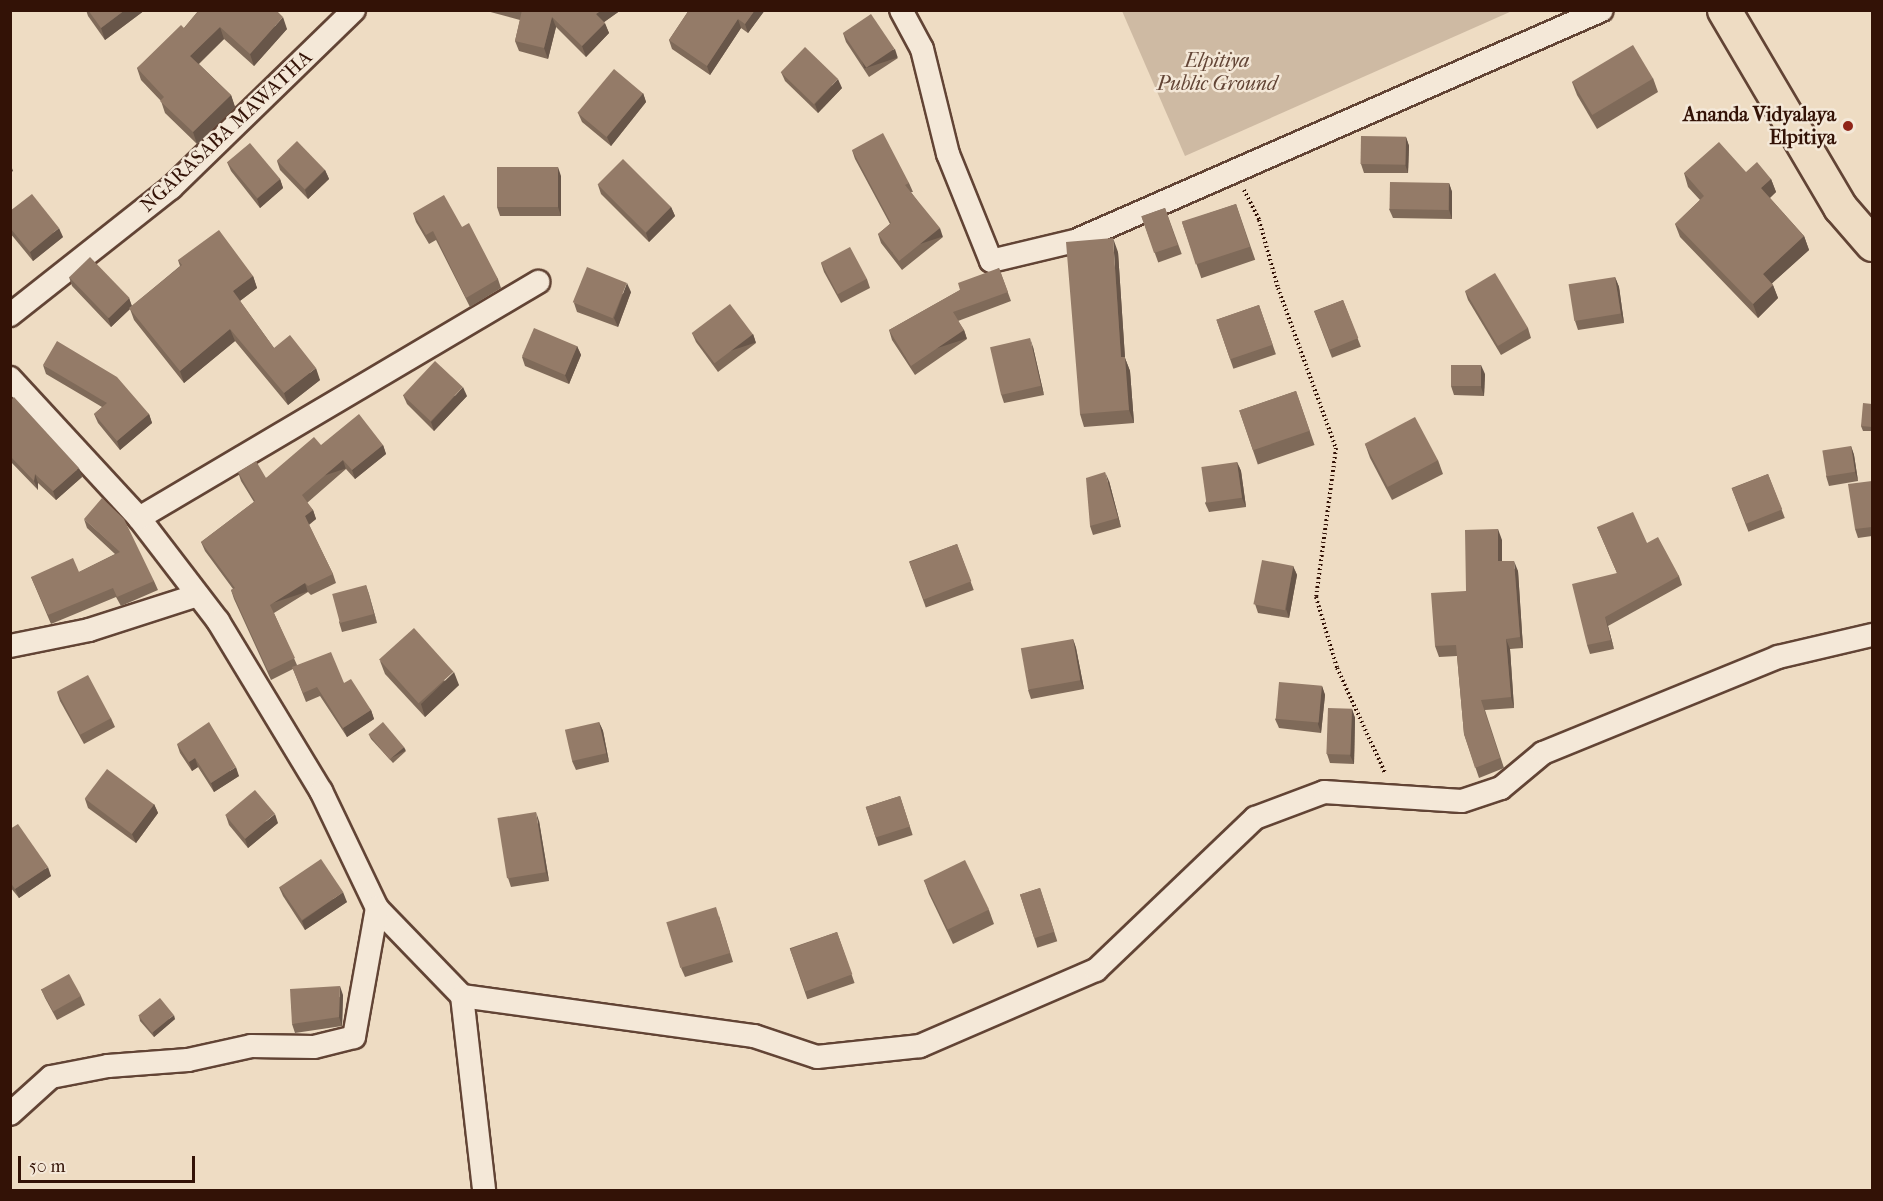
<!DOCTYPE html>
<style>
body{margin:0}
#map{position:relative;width:1883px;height:1201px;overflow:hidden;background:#eedcc3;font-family:"IM FELL French Canon",serif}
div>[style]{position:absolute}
.green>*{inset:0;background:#cebaa3}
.path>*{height:4px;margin-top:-2px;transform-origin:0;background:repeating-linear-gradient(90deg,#331206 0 1.5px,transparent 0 4.5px)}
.roads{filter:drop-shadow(2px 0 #624435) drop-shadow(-2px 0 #624435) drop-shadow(0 2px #624435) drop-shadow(0 -2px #624435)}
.street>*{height:22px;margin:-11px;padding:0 11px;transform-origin:11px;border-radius:11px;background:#f4e8d8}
.primary>*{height:33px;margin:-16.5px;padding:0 16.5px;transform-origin:16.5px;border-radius:16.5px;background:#eedcc3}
.wall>*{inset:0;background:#7f6a59;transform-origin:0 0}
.shaded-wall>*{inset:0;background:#685649;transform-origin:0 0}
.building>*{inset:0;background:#947b68;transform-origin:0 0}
.dots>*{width:16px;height:16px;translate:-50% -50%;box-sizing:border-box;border:3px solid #f4e8d8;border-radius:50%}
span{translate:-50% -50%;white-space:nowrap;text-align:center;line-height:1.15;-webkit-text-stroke:5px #f4e8d8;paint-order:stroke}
.park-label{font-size:20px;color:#624435;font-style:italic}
.poi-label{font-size:20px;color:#331206;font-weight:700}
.right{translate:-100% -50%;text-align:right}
.street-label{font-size:20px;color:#331206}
.frame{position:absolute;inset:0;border:12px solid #331206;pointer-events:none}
.scale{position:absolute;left:18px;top:1156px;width:177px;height:27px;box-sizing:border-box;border:3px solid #331206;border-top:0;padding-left:8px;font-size:18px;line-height:21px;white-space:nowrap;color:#331206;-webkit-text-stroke:4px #f4e8d8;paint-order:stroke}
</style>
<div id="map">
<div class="green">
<i style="clip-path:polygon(1122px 11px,1512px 11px,1185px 156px)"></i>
</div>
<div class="path">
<i style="left:1244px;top:190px;width:34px;rotate:63deg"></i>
<i style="left:1259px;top:220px;width:71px;rotate:74.4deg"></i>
<i style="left:1278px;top:288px;width:170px;rotate:70.1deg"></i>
<i style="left:1336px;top:448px;width:150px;rotate:97.6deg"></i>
<i style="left:1316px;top:597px;width:74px;rotate:73.5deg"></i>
<i style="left:1337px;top:668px;width:115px;rotate:65.4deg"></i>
</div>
<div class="roads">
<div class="street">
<i style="left:901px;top:10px;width:44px;rotate:61.7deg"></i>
<i style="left:922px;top:49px;width:108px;rotate:76.1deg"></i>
<i style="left:948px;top:154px;width:115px;rotate:68.1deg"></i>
<i style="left:991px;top:261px;width:86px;rotate:-13.4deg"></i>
<i style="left:1075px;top:241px;width:575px;rotate:-23.67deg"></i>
<i style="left:10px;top:315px;width:205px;rotate:-38.3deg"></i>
<i style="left:171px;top:188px;width:255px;rotate:-44.2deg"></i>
<i style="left:10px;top:378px;width:190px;rotate:47.3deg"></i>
<i style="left:139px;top:518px;width:130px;rotate:52.5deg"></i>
<i style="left:218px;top:621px;width:199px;rotate:58.8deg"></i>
<i style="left:321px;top:791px;width:130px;rotate:64.4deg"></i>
<i style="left:377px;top:908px;width:122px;rotate:46deg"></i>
<i style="left:462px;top:996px;width:195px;rotate:83.5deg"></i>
<i style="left:139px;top:518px;width:464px;rotate:-30.6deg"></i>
<i style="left:10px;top:646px;width:81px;rotate:-11.4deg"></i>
<i style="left:89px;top:630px;width:114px;rotate:-17.8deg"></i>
<i style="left:462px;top:996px;width:295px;rotate:7.8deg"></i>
<i style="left:754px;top:1036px;width:66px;rotate:18.4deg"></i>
<i style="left:817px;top:1057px;width:104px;rotate:-6.1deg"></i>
<i style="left:920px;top:1046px;width:192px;rotate:-23.4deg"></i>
<i style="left:1096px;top:970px;width:220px;rotate:-43.7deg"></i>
<i style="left:1255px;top:818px;width:74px;rotate:-20.6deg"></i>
<i style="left:1324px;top:792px;width:138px;rotate:3.7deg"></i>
<i style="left:1462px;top:801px;width:41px;rotate:-18.4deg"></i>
<i style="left:1501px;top:788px;width:55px;rotate:-39.8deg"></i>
<i style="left:1543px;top:753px;width:254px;rotate:-22.2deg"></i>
<i style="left:1778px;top:657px;width:97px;rotate:-13.2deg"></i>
<i style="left:10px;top:1114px;width:55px;rotate:-42.1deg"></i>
<i style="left:51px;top:1077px;width:58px;rotate:-10.9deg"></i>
<i style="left:108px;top:1066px;width:80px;rotate:-4.3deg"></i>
<i style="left:188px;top:1060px;width:65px;rotate:-12.5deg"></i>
<i style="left:251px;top:1046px;width:63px;rotate:0.9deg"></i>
<i style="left:314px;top:1047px;width:41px;rotate:-14deg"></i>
<i style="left:354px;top:1037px;width:131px;rotate:-79.9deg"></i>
</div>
<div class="primary">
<i style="left:1724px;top:10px;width:229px;rotate:59.5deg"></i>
<i style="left:1840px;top:207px;width:49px;rotate:49.1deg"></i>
</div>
</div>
<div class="wall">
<i style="clip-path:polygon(86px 10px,145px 10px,105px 40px,88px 16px)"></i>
<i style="clip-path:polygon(199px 10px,287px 29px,254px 66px,224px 39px,199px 64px,231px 95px,235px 107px,197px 144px,165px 113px,161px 101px,141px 80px,137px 68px,184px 28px)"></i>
<i style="clip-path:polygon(483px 10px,621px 10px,604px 22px,609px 33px,586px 57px,556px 27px,548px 59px,519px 51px,515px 41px,520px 20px)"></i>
<i style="clip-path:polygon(689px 10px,765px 10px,748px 33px,741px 28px,710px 75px,672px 49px,669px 40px)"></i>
<i style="clip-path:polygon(843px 33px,898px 58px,869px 77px,846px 42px)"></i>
<i style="clip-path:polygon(781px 72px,842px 88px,818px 113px,785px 81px)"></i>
<i style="clip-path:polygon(1653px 78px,1658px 92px,1597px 129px,1577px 95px,1572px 82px)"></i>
<i style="clip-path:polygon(643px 93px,646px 102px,611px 146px,582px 122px,578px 113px)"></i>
<i style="clip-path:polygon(1406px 137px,1409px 146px,1408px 173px,1364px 173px,1361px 164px)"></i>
<i style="clip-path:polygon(852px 150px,909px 183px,913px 192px,911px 192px,943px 237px,902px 270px,881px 243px,878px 234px,890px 224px,855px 159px)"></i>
<i style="clip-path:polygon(277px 161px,325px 170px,329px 179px,308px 199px,280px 170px)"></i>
<i style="clip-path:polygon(227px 162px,280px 179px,283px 188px,260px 208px,231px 171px)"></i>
<i style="clip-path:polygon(1746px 172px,1771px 179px,1776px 192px,1770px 198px,1804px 236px,1809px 250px,1772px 283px,1778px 298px,1758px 318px,1680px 237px,1675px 224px,1700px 200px,1688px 187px,1684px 173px)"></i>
<i style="clip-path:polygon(561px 176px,561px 216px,500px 216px,497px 207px)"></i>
<i style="clip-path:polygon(1449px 183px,1452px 192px,1452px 219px,1393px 218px,1389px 209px)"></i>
<i style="clip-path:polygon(598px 185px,671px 207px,675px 216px,649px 242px,601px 194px)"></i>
<i style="left:1236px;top:204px;width:59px;height:57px;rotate:71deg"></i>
<i style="left:1165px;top:208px;width:49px;height:25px;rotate:70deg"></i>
<i style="clip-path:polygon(10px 211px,63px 237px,33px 261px,10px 233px)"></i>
<i style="clip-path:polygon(413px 213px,462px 227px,498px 279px,501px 288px,470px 307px,436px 240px,429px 244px,416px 222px)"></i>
<i style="clip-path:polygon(1118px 252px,1125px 358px,1130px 371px,1134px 423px,1084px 427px,1080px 414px)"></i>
<i style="clip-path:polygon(178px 260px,253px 276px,257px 288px,240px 301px,274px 348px,320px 380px,288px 405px,235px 341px,184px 383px,134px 320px,130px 309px,111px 327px,72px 286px,69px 277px,129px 298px,132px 306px,180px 266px)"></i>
<i style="clip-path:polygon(821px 263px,867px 279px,870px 288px,841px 303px,824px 272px)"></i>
<i style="clip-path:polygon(999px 268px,1011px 301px,958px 321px,964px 330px,967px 339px,915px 375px,892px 340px,889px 330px)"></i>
<i style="clip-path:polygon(1615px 277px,1619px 287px,1624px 323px,1578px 330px,1575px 321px)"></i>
<i style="clip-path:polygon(1465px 291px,1528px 328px,1531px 338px,1501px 355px,1468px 300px)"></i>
<i style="clip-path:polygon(631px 292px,618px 327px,577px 312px,574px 303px)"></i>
<i style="left:1343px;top:300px;width:50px;height:31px;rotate:69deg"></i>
<i style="left:1259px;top:305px;width:52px;height:45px;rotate:71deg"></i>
<i style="clip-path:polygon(692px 333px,753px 334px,756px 343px,718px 372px,696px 342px)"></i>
<i style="clip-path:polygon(577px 346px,581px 355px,569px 384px,525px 366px,522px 357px)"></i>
<i style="clip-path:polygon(1033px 347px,1044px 395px,1004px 403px,1001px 394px)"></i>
<i style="clip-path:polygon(43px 365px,149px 414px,152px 423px,120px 450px,98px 423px,94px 414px,102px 407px,46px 374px)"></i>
<i style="clip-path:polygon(1485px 374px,1484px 396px,1454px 395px,1451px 386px)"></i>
<i style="left:1296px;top:391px;width:57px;height:60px;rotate:71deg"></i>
<i style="clip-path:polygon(403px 395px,467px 396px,434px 431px,407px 404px)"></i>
<i style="clip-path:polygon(10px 401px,82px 477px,56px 500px,38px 483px,38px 490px,10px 461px)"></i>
<i style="clip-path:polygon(1872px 404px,1872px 431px,1863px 431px,1861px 426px)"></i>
<i style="clip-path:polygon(1365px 444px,1438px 460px,1443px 474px,1392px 500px,1370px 458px)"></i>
<i style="clip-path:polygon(321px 445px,383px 445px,386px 454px,355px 479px,346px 469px,307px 503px,313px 510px,316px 519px,309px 525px,333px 574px,336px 583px,311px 595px,308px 592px,274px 613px,297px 665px,344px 683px,371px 710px,374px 719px,347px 737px,320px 696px,306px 702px,293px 669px,271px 680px,234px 599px,231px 590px,233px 589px,205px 551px,201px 542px,254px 502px,241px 481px,238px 472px,266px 478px)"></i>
<i style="clip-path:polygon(1851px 446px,1854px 455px,1858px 481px,1829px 486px,1826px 476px)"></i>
<i style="clip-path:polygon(1237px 462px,1241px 471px,1246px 507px,1209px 512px,1205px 503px)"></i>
<i style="left:1768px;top:474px;width:47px;height:39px;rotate:69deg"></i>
<i style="clip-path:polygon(1109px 481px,1121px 527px,1093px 535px,1090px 526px)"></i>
<i style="clip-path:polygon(1872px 481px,1872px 536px,1858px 538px,1855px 529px)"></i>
<i style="clip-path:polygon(84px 519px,154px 581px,158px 590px,121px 606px,116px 597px,51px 624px,31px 577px,79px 572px,115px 554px,87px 528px)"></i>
<i style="clip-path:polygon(1597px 527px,1647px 543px,1679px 576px,1682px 585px,1608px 626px,1614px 649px,1590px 654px,1587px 645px,1617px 573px)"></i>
<i style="clip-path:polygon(1502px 540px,1502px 561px,1518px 571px,1523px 648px,1510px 649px,1514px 708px,1485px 710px,1504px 768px,1479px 778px,1464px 734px,1457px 656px,1439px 657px,1435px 646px,1466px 591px)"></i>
<i style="left:957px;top:544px;width:49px;height:51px;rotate:70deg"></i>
<i style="clip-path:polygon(1293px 566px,1297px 575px,1289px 618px,1258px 613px,1255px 604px)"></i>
<i style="clip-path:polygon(366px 585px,377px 623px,342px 632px,339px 622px)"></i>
<i style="clip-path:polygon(1073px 639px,1076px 648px,1084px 689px,1031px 699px,1028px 690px)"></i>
<i style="clip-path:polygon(380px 661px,459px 685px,425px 717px,385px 674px)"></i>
<i style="clip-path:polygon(1322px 686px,1325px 695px,1321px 733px,1279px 728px,1275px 719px)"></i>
<i style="clip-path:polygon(57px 692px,111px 718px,115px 727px,84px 744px,60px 701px)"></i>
<i style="clip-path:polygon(1352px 709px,1355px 718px,1354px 764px,1330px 763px,1327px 754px)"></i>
<i style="clip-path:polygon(599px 722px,603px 731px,609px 762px,576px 770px,572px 761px)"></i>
<i style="clip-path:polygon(369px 735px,406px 751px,393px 763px,371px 739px)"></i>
<i style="clip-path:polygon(177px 744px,239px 776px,214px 792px,198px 767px,192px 771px,180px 753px)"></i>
<i style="left:900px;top:796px;width:41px;height:36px;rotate:72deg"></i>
<i style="clip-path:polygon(85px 799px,154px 804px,158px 813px,136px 843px,88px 808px)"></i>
<i style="clip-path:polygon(226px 816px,278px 823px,248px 848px,229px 825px)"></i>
<i style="clip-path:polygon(539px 821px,549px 881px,511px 887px,508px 878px)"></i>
<i style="clip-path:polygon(10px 829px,51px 876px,19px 898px,10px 887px)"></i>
<i style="clip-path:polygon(924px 880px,989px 910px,994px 924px,953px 944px,929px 894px)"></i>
<i style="clip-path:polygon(279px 887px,347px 902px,305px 930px,283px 896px)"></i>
<i style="left:1040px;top:888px;width:56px;height:21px;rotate:72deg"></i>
<i style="clip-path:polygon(719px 916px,733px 962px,685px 977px,681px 968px)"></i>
<i style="left:837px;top:932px;width:54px;height:50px;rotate:71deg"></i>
<i style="clip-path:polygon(41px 989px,81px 996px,85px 1005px,57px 1020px,45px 998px)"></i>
<i style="clip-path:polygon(343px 995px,342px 1026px,295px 1033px,292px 1024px)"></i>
<i style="clip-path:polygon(139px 1016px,175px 1019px,154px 1037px,140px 1021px)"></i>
</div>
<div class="shaded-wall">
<i style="clip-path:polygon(125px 10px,145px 10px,105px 40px,101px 28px)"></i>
<i style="clip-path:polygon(602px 10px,621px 10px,600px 25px,596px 14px)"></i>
<i style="clip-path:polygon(755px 10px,765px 10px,748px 33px,745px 24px)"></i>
<i style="clip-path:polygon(283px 17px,287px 29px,254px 66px,250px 54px)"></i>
<i style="clip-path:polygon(552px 17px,556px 27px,548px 59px,544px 48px)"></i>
<i style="clip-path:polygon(738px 19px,741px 28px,710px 75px,707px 66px)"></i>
<i style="clip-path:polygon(605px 23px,609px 33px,586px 57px,582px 46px)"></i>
<i style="clip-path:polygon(220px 27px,224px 39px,194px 68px,190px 56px)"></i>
<i style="left:895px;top:49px;width:9px;height:35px;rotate:72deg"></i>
<i style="clip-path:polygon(838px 79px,842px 88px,818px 113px,815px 104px)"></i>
<i style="clip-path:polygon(643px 93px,646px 102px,611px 146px,607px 137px)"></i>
<i style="clip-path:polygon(231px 95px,235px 107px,197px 144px,193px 132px)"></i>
<i style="clip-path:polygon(1406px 137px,1409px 146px,1408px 173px,1405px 164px)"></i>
<i style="clip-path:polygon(10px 163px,13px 171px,10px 173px)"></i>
<i style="clip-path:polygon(558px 167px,561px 176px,561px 216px,558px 207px)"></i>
<i style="clip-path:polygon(325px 170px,329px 179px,308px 199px,305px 190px)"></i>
<i style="clip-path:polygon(280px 179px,283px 188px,260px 208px,257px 199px)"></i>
<i style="clip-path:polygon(1771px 179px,1776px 192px,1766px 201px,1761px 188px)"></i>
<i style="clip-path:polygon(1449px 183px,1452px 192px,1452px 219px,1449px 210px)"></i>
<i style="clip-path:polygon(671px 207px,675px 216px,649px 242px,646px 233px)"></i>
<i style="clip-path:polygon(59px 228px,63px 237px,33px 261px,30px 252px)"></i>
<i style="left:940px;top:228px;width:9px;height:53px;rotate:72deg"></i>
<i style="clip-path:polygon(1804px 236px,1809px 250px,1768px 287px,1763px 274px)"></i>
<i style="clip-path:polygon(1113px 238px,1118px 252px,1125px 358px,1130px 371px,1134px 423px,1129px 410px,1121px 357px)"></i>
<i style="clip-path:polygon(253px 276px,257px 288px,237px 303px,233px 291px)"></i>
<i style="clip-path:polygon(1615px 277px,1619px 287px,1624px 323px,1621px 314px)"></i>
<i style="clip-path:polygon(627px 283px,631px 292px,618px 327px,614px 318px)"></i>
<i style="clip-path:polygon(1773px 285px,1778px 298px,1758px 318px,1753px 304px)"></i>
<i style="clip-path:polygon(129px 298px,132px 307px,111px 327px,108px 318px)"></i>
<i style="clip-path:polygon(230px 329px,235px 341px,184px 383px,180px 371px)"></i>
<i style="left:964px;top:330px;width:9px;height:64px;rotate:72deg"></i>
<i style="left:753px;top:334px;width:9px;height:48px;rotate:72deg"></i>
<i style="clip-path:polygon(1030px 338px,1033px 347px,1044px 395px,1041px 386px)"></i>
<i style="clip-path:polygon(577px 346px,581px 355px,569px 384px,565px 375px)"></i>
<i style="clip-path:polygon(1481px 365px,1485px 374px,1484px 396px,1481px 387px)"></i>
<i style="clip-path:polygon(316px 368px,320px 380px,288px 405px,284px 393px)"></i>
<i style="clip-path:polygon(463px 387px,467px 396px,434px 431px,431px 422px)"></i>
<i style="clip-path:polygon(149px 414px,152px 423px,120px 450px,117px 441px)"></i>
<i style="clip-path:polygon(383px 445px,386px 454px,355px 479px,352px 470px)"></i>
<i style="clip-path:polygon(1851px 446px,1854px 455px,1858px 481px,1855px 472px)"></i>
<i style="left:343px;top:460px;width:9px;height:54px;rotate:72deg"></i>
<i style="clip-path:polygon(1237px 462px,1241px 471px,1246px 507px,1242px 498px)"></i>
<i style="clip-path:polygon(79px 468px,82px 477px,56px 500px,53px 491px)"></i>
<i style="clip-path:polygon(1105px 472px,1109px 481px,1121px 527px,1118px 518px)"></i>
<i style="clip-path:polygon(35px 474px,38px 483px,38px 490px,34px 481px)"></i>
<i style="clip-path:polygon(313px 510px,316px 519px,308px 525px,305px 516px)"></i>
<i style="clip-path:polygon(1498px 529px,1502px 540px,1502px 571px,1498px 561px)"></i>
<i style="clip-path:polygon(1514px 561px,1518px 571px,1523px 648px,1520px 637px)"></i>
<i style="clip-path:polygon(1293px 566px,1297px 575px,1289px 618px,1286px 609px)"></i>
<i style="left:305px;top:583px;width:9px;height:41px;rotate:72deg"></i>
<i style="clip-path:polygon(366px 585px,369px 594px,377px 623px,374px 614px)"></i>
<i style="clip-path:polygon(1605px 617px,1608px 626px,1614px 649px,1611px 640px)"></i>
<i style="clip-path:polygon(1073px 639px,1076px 648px,1084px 689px,1080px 680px)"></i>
<i style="clip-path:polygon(1506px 639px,1510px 649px,1514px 708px,1511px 697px)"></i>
<i style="clip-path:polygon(454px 672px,459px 685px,425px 717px,421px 704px)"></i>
<i style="clip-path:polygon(1322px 686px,1325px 695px,1321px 733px,1318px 724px)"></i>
<i style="clip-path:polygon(1352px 709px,1355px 718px,1354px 764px,1350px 755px)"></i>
<i style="clip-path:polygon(371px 710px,374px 719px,347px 737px,343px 728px)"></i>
<i style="clip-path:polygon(599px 722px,603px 731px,609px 762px,606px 753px)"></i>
<i style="left:404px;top:747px;width:4px;height:18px;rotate:63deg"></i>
<i style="clip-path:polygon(195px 758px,198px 767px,192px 771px,189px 762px)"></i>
<i style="clip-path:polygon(236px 767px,239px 776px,214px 792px,211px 783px)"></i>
<i style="clip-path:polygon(154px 804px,158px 813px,136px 843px,132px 834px)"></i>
<i style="clip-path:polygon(536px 812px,539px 821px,549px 881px,546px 872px)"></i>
<i style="clip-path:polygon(275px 814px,278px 823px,248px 848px,245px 839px)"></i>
<i style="clip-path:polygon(48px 867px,51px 876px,19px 898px,15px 889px)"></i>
<i style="clip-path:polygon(343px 892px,347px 902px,305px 930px,302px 921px)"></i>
<i style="clip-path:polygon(340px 986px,343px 995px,342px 1026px,339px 1017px)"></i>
<i style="clip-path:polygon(174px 1015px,175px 1019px,154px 1037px,153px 1032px)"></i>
</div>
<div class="building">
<i style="clip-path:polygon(88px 10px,125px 10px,101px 28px)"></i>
<i style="clip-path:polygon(199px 10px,276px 10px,283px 17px,250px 54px,220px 27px,190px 56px,231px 95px,193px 132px,160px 101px,164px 97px,137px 68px,181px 25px,184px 28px)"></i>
<i style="clip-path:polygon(522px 10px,602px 10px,596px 14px,605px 23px,582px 46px,552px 17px,544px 48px,515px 41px)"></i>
<i style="clip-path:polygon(689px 10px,755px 10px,745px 24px,738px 19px,707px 66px,669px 40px)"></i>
<i style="left:871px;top:14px;width:42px;height:34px;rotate:56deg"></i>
<i style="left:1633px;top:45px;width:39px;height:71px;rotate:59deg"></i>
<i style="left:805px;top:47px;width:46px;height:35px;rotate:44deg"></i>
<i style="left:614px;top:69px;width:38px;height:57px;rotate:40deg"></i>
<i style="clip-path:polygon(883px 133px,909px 183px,905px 185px,940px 228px,899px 261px,878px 234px,891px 223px,852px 150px)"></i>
<i style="left:1361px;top:136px;width:45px;height:28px;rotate:1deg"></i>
<i style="left:297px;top:141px;width:40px;height:28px;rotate:46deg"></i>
<i style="clip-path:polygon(1719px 142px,1746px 172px,1757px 162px,1771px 179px,1761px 188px,1804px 236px,1763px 274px,1773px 285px,1753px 304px,1675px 224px,1704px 196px,1684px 173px)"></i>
<i style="left:250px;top:143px;width:47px;height:30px;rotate:50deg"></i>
<i style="left:623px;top:159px;width:68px;height:36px;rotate:45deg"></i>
<i style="left:497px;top:167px;width:61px;height:40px"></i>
<i style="left:1390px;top:182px;width:59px;height:27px;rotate:1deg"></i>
<i style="clip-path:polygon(32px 194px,59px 228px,30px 252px,10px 228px,10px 211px)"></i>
<i style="clip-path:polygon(444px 195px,462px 227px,469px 223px,498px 279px,466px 298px,433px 231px,426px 235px,413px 213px)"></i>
<i style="left:1236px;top:204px;width:45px;height:57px;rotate:72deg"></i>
<i style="left:1165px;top:208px;width:39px;height:25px;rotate:71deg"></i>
<i style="clip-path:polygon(219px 230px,253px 276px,233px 291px,274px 348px,290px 335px,316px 368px,284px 393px,230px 329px,180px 371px,129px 308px,182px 265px,178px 260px)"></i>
<i style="clip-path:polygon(1113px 238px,1121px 357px,1125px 357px,1129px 410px,1080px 414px,1066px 242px)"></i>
<i style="left:850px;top:247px;width:36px;height:33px;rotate:62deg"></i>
<i style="left:90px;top:257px;width:57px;height:29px;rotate:46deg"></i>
<i style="left:587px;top:267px;width:43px;height:38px;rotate:22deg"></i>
<i style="clip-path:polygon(999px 268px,1008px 292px,953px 312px,964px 330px,911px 366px,889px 330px,960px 290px,958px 283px)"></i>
<i style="left:1495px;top:273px;width:64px;height:35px;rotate:59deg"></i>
<i style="left:1615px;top:277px;width:37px;height:47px;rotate:81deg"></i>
<i style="left:1343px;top:300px;width:41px;height:31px;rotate:68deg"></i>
<i style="left:730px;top:304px;width:38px;height:48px;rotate:53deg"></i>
<i style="left:1259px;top:305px;width:42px;height:45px;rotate:71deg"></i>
<i style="left:534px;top:328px;width:47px;height:31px;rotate:23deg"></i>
<i style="left:1030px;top:338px;width:49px;height:41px;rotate:77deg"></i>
<i style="clip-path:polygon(57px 341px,117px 377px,149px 414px,117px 441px,94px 414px,107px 403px,43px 365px)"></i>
<i style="left:435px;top:361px;width:38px;height:47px;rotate:43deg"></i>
<i style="left:1451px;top:365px;width:30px;height:21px"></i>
<i style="left:1296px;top:391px;width:42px;height:60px;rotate:71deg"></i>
<i style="clip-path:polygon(14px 397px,79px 468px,53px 491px,35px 474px,34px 481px,10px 456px,10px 401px)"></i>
<i style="clip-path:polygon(1863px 403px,1872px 404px,1872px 427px,1861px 426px)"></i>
<i style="clip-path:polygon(359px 414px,383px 445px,352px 470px,343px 460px,302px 495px,313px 510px,305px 516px,333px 574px,308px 586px,305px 583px,270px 605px,295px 658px,268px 671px,231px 590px,235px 588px,201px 542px,255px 501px,238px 472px,256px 461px,266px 478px,314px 437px,321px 445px)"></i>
<i style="left:1415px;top:417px;width:49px;height:57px;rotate:62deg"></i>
<i style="left:1851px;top:446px;width:26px;height:29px;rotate:81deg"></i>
<i style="left:1237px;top:462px;width:36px;height:36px;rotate:82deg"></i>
<i style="clip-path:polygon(1105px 472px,1118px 518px,1090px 526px,1086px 478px)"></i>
<i style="left:1768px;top:474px;width:38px;height:39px;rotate:68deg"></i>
<i style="clip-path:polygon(1872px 481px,1872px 527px,1855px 529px,1848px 484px)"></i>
<i style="clip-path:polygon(102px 498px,124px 519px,154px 581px,117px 597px,113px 588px,48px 615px,31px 577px,73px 558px,79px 572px,120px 552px,84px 519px)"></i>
<i style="clip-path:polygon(1633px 512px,1647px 543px,1658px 537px,1679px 576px,1605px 617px,1611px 640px,1587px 645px,1572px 584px,1617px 573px,1597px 527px)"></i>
<i style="clip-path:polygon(1498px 529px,1498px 561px,1514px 561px,1520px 637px,1506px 639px,1511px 697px,1481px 700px,1500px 758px,1475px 768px,1464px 734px,1456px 645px,1435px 646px,1431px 593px,1466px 591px,1465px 530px)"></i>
<i style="left:957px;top:544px;width:40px;height:51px;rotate:69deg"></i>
<i style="left:1262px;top:560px;width:32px;height:45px;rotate:11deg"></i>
<i style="left:366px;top:585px;width:30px;height:35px;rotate:75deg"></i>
<i style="left:414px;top:628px;width:59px;height:47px;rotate:48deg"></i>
<i style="left:1073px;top:639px;width:42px;height:53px;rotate:80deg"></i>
<i style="clip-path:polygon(331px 652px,344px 683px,351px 679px,371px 710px,343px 728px,317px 687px,303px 693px,292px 667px)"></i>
<i style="left:88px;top:675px;width:49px;height:35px;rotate:62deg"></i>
<i style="left:1279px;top:682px;width:43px;height:37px;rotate:5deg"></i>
<i style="left:1328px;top:708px;width:24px;height:46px;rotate:2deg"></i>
<i style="clip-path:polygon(209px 722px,236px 767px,211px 783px,195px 758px,189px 762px,177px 744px)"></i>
<i style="left:383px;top:722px;width:33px;height:19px;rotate:50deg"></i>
<i style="left:599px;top:722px;width:32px;height:35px;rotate:77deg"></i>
<i style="left:107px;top:769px;width:59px;height:37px;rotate:37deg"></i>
<i style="left:255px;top:790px;width:31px;height:39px;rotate:50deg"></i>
<i style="left:900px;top:796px;width:32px;height:36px;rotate:72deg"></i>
<i style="left:536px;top:812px;width:61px;height:39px;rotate:81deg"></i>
<i style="clip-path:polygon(18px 824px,48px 867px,15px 889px,10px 882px,10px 829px)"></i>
<i style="left:321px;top:859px;width:40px;height:50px;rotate:56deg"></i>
<i style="left:965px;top:860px;width:55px;height:46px;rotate:64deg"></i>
<i style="left:1040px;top:888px;width:46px;height:21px;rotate:72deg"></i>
<i style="left:716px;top:907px;width:48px;height:52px;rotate:73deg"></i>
<i style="left:837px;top:932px;width:45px;height:50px;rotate:70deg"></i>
<i style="left:69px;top:974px;width:25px;height:32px;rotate:61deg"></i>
<i style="clip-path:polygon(340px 986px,339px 1017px,292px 1024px,290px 989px)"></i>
<i style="left:160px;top:998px;width:22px;height:28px;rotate:51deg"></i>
</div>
<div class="dots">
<i style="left:1848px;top:126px;background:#8f2418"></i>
</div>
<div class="park-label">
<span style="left:1217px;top:72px">Elpitiya<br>Public Ground</span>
</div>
<div class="poi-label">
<span class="right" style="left:1836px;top:126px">Ananda Vidyalaya<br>Elpitiya</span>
</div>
<div class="street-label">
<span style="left:226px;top:131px;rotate:-43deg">NGARASABA MAWATHA</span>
</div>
<div class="frame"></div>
<div class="scale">50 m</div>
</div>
